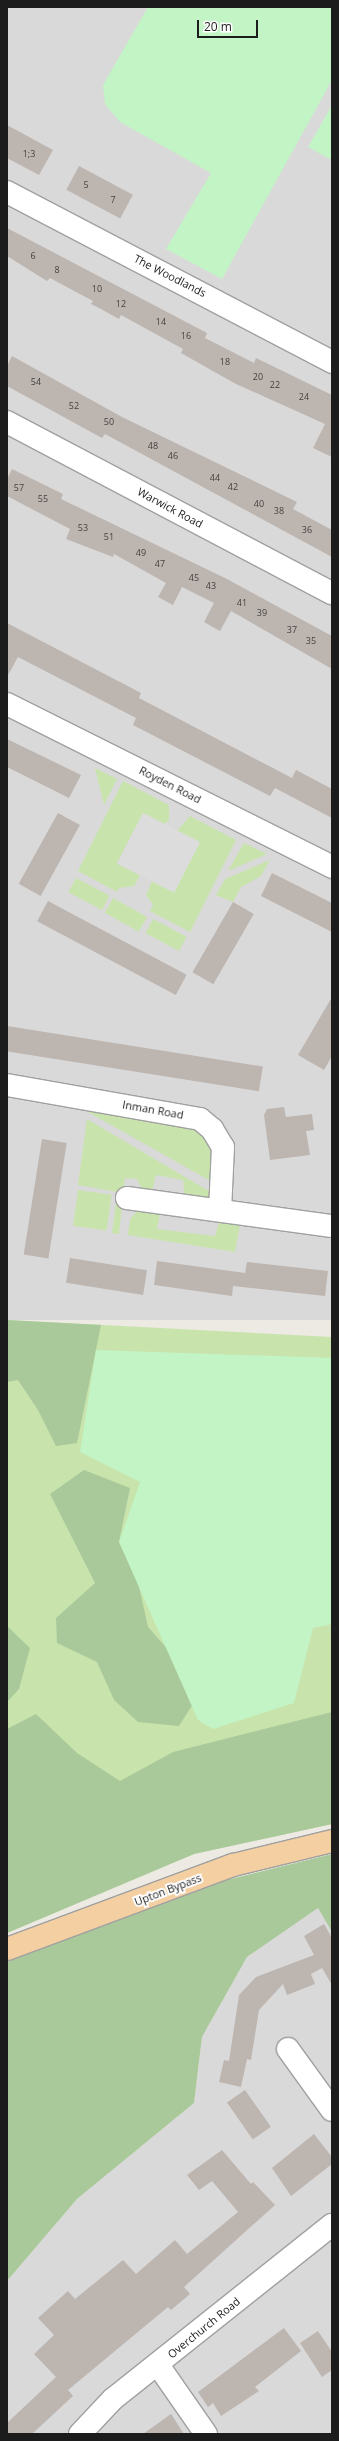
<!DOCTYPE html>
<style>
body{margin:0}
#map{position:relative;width:339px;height:2441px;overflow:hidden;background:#ede9e3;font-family:"Open Sans",sans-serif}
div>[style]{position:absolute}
.residential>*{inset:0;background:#dad9d9;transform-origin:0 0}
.grass>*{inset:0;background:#c8e4ac;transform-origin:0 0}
.forest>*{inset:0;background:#a9c99b}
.park>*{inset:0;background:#c2f4c5}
.parking>*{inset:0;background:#dcdcdc;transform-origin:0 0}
.building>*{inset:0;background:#bdb5b0;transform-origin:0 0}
.roads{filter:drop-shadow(1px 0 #a0a0a0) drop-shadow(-1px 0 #a0a0a0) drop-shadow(0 1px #a0a0a0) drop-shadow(0 -1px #a0a0a0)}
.minor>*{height:22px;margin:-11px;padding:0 11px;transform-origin:11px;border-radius:11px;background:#fff}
.major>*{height:22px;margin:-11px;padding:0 11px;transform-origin:11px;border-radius:11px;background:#f4cfa1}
span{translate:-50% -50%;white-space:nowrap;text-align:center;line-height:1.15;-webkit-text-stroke:4px #fff;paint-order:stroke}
.number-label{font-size:9px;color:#444241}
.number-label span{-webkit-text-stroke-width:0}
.street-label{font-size:11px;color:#1c1c1c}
.frame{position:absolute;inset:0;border:8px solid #1c1c1c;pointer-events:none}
.scale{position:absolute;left:197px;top:20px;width:61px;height:18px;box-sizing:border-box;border:2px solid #1c1c1c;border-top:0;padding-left:5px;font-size:12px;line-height:14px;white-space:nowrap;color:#1c1c1c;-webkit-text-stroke:3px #fff;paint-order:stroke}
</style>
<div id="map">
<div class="residential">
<i style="left:7px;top:7px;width:325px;height:1313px"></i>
<i style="clip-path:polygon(318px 1908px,332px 1932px,332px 2434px,7px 2434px,7px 2281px,77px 2199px,194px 2103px,202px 2037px,247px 1957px)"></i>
</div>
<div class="grass">
<i style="clip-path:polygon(95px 768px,117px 779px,104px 805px)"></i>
<i style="clip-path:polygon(123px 781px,169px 805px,169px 820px,165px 824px,143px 813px,117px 863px,140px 875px,134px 886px,119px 888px,117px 892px,78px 871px)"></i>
<i style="clip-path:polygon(190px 816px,236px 840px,190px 932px,150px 911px,153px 905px,146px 895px,152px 881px,174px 892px,200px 842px,177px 831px)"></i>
<i style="clip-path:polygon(244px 843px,267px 854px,228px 871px)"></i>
<i style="clip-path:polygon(270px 860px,261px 876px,241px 887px,233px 902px,216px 895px,225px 879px)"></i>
<i style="left:76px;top:878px;width:38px;height:16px;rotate:28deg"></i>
<i style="left:113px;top:898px;width:39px;height:17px;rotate:29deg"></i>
<i style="left:153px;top:919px;width:38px;height:16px;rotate:28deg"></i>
<i style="clip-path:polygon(89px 1107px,201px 1128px,218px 1152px,214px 1183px,88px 1112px)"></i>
<i style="clip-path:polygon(87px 1119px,207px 1190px,214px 1190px,209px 1199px,185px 1199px,183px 1180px,156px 1175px,151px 1195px,144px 1193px,137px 1179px,125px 1178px,123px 1193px,78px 1185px)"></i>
<i style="left:78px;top:1190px;width:34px;height:36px;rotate:8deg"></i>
<i style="clip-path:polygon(117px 1196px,123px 1196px,119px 1234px,112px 1233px)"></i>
<i style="clip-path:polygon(139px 1209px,161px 1209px,157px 1229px,215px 1236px,220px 1219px,241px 1220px,235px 1252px,128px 1235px,130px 1219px)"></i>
<i style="clip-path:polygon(7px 1320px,332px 1337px,332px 1824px,194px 1854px,7px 1933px)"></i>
</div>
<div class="forest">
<i style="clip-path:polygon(7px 1320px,101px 1325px,77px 1443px,56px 1446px,38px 1410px,18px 1380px,7px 1382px)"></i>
<i style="clip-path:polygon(84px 1470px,130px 1488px,119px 1542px,136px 1573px,148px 1627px,178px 1661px,193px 1704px,179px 1726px,138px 1722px,114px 1700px,97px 1662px,57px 1643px,56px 1618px,95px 1583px,50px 1494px)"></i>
<i style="clip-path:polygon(7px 1626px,30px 1648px,19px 1689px,7px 1702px)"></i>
<i style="clip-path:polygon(332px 1712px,332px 1824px,194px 1854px,7px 1933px,7px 1729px,36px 1714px,77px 1753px,120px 1781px,173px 1752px)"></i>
<i style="clip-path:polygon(332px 1854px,332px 1932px,318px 1908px,247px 1957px,202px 2037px,194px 2103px,77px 2199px,7px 2281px,7px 1962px,214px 1883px)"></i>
</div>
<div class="park">
<i style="clip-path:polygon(148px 7px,332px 7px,332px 80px,222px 279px,166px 249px,211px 173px,120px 122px,105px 104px,103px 85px)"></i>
<i style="clip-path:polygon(332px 105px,332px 160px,308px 147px)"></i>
<i style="clip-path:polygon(96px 1350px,332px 1358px,332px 1624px,313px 1628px,294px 1703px,213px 1729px,198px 1720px,119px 1542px,140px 1482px,80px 1452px)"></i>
</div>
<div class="parking">
<i style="left:143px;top:813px;width:64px;height:57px;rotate:27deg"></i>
</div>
<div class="building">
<i style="clip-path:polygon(7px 125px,53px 150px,39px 175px,7px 158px)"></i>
<i style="left:79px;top:166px;width:61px;height:27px;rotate:28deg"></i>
<i style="clip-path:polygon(7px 228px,207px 333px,205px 338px,254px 363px,256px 358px,332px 395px,332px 457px,313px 448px,325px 424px,236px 384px,181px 353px,183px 349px,121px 315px,119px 319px,99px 308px,91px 304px,93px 301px,50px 278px,47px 281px,7px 256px)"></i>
<i style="clip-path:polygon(12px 356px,122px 417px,297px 502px,293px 509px,332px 530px,332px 557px,105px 434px,102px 438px,7px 386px,7px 366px)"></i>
<i style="clip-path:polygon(12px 469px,63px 494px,61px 499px,225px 578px,332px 636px,332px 669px,231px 611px,220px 631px,204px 622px,214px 603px,182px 587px,173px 605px,158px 597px,166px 583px,114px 554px,113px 557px,66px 539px,70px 529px,7px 496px,7px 479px)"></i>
<i style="clip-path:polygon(7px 623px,141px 693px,139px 698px,292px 778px,296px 770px,332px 789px,332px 818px,275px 788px,270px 796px,133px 725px,136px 718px,18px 657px,7px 677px)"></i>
<i style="clip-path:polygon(7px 739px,81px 775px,69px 798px,7px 767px)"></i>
<i style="left:58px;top:813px;width:25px;height:81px;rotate:29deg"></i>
<i style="clip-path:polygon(272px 873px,332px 903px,332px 932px,261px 896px)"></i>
<i style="left:48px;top:901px;width:157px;height:23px;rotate:28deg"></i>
<i style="left:233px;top:902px;width:24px;height:81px;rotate:30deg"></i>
<i style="clip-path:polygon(332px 997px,332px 1056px,324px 1070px,298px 1055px)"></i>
<i style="left:7px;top:1026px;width:259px;height:25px;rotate:9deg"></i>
<i style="clip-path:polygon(284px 1107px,286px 1117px,312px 1114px,314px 1130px,306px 1131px,310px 1155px,270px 1160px,264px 1115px,267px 1109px)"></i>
<i style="left:42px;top:1139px;width:25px;height:117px;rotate:9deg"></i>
<i style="left:70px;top:1258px;width:78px;height:25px;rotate:9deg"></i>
<i style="clip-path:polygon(157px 1261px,245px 1273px,247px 1262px,328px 1271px,325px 1296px,233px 1286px,232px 1296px,154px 1285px)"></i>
<i style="clip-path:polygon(324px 1924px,332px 1938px,332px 1985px,322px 1968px,311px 1974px,315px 1984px,287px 1995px,283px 1984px,259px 2010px,251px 2060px,247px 2059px,241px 2087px,219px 2082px,224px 2060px,229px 2061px,239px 1995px,256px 1977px,314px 1955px,304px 1936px)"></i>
<i style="left:245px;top:2090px;width:45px;height:22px;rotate:55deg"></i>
<i style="clip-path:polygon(314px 2134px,332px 2157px,332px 2164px,291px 2196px,272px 2168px)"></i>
<i style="clip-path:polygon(222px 2150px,251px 2184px,253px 2182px,275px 2205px,184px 2287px,190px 2294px,171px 2310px,168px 2307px,68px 2390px,73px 2396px,32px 2434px,7px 2434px,7px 2423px,56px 2377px,34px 2354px,54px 2335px,38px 2318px,68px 2291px,75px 2299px,123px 2260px,136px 2274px,175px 2240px,187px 2254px,238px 2212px,212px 2181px,199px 2190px,187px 2175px)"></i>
<i style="clip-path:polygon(284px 2328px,301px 2351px,255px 2387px,259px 2391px,221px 2416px,213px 2403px,208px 2407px,198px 2392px)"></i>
<i style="clip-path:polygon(318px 2331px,332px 2352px,332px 2370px,322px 2377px,300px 2343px)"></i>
<i style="clip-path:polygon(171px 2414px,184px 2434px,143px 2434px)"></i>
</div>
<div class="roads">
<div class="minor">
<i style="left:7px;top:192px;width:367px;rotate:27.6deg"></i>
<i style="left:7px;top:422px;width:367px;rotate:27.8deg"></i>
<i style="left:7px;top:704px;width:364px;rotate:26.6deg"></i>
<i style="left:7px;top:1085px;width:196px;rotate:10deg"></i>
<i style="left:200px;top:1119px;width:16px;rotate:40deg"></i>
<i style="left:212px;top:1129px;width:21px;rotate:59deg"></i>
<i style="left:223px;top:1147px;width:63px;rotate:92.7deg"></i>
<i style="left:127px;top:1198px;width:207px;rotate:7.8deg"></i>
<i style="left:288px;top:2049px;width:75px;rotate:54.2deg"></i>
<i style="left:158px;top:2365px;width:84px;rotate:55.2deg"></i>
<i style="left:80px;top:2434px;width:48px;rotate:-46.7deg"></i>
<i style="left:113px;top:2399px;width:280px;rotate:-38.5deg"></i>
</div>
<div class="major">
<i style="left:7px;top:1949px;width:241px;rotate:-20.4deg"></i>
<i style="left:233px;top:1865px;width:102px;rotate:-13.6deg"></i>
</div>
</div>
<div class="number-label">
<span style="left:29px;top:154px">1;3</span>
<span style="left:86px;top:185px">5</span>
<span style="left:113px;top:200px">7</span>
<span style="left:33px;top:256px">6</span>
<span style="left:57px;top:270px">8</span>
<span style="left:97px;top:289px">10</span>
<span style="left:121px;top:304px">12</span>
<span style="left:161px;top:322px">14</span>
<span style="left:186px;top:336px">16</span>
<span style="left:225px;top:362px">18</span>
<span style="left:258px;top:377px">20</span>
<span style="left:36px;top:382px">54</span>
<span style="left:275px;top:385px">22</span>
<span style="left:304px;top:397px">24</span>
<span style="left:74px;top:406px">52</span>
<span style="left:109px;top:422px">50</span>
<span style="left:153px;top:446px">48</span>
<span style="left:173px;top:456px">46</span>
<span style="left:215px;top:478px">44</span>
<span style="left:233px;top:487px">42</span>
<span style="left:19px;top:488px">57</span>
<span style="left:43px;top:499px">55</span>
<span style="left:259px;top:504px">40</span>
<span style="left:279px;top:511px">38</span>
<span style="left:83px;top:528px">53</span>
<span style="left:307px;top:530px">36</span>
<span style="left:109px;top:537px">51</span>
<span style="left:141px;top:553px">49</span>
<span style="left:160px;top:564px">47</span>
<span style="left:194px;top:578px">45</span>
<span style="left:211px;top:586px">43</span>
<span style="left:242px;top:603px">41</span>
<span style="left:262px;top:613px">39</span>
<span style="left:292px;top:630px">37</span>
<span style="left:311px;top:641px">35</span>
</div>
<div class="street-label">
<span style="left:170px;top:276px;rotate:27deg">The Woodlands</span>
<span style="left:170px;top:508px;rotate:28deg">Warwick Road</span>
<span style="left:170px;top:785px;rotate:27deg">Royden Road</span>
<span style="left:153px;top:1110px;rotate:10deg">Inman Road</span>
<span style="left:168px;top:1890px;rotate:-21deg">Upton Bypass</span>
<span style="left:204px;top:2328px;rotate:-39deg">Overchurch Road</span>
</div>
<div class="frame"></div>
<div class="scale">20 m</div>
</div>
